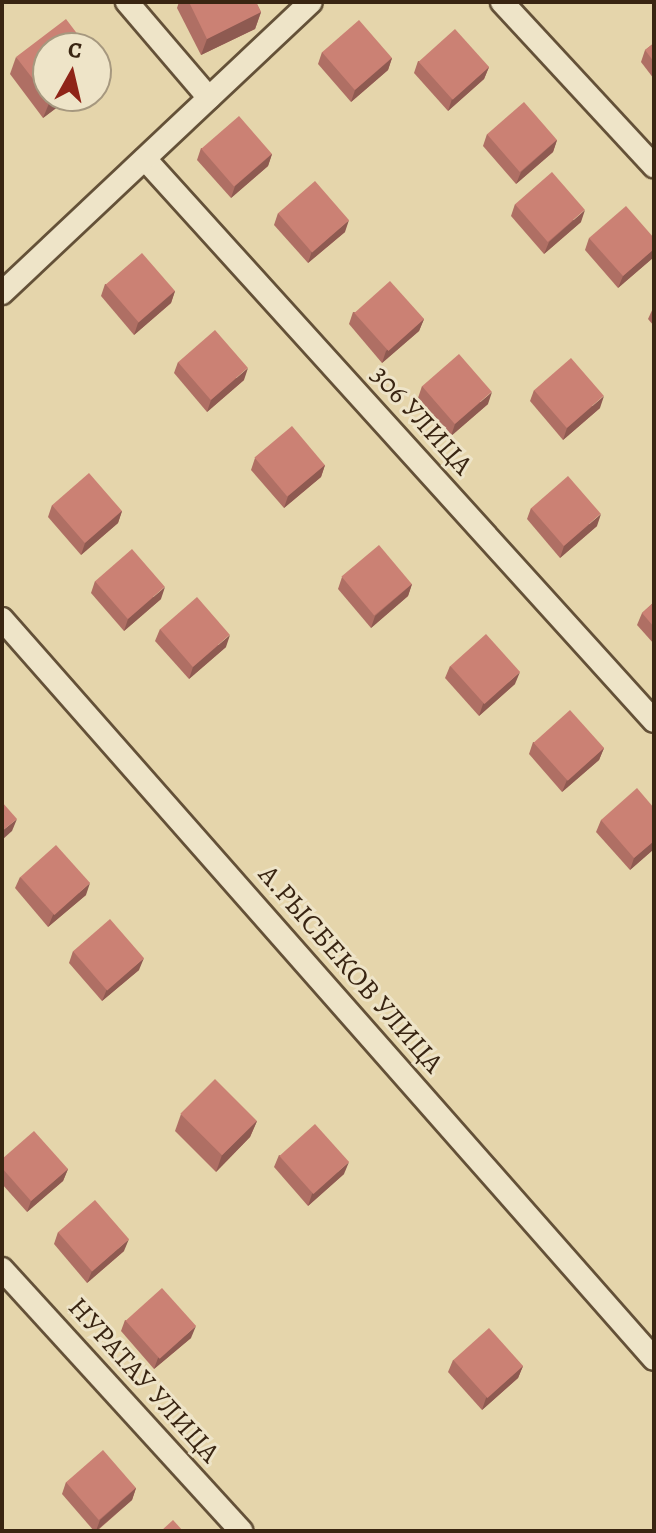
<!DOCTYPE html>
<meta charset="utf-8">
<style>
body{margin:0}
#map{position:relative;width:656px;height:1533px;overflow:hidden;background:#e5d5ab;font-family:Alegreya,serif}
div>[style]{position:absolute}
.roads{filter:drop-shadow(2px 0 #645138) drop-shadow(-2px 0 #645138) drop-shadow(0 2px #645138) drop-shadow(0 -2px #645138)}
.minor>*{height:22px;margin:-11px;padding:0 11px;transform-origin:11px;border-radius:11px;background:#eee4c8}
.wall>*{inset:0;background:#af6f64}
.shaded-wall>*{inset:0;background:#8e5a51}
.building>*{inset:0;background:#cb8174;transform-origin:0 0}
span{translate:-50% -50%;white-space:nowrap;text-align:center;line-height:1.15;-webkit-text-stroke:6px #eee4c8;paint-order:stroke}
.street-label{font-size:28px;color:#392512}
.frame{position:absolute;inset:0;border:4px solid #392512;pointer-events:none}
.north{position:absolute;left:32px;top:32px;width:80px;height:80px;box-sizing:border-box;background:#eee4c8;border:2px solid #a6987f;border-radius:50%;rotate:8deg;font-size:22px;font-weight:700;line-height:32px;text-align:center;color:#392512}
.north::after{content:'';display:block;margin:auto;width:28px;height:36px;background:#8f2418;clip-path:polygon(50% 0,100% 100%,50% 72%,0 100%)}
</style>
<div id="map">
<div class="roads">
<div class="minor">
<i style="left:127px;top:2px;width:126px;rotate:49.5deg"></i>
<i style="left:502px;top:2px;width:224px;rotate:47.2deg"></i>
<i style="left:145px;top:159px;width:758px;rotate:47.83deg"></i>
<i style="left:2px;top:293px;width:424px;rotate:-43.3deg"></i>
<i style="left:2px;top:619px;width:986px;rotate:48.62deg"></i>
<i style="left:2px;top:1269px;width:355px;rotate:47.6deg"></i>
</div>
</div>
<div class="wall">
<i style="clip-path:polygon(179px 2px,256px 2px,261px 12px,255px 29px,201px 55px,177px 8px)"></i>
<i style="clip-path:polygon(654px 43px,654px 79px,641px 62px,645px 50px)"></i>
<i style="clip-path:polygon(322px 52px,392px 58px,388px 70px,351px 102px,318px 64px)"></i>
<i style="clip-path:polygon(16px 57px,72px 96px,43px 118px,10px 74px)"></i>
<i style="clip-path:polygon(418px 61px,489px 67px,484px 79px,448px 111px,414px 73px)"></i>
<i style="clip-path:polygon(487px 134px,557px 140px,553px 152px,516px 184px,483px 146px)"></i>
<i style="clip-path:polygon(201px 148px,272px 154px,268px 166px,231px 198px,197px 160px)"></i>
<i style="clip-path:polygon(515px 204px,581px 222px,544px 254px,511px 216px)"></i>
<i style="clip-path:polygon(278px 213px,345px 232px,308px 263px,274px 225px)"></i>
<i style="clip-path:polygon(589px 238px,654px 238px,654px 257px,618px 288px,585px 250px)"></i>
<i style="clip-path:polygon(105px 284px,175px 291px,171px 303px,134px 335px,101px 296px)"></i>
<i style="clip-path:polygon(654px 306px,654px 326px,648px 319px)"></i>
<i style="clip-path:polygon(353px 312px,424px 319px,419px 331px,382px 363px,349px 324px)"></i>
<i style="clip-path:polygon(178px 362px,244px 380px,207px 412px,174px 373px)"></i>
<i style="clip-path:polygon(422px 386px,488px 404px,451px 436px,418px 398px)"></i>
<i style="clip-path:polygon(534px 390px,600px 408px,563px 440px,530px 401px)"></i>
<i style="clip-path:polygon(255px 458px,325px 465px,321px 477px,284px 508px,251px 470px)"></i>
<i style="clip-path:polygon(52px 505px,122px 511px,118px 523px,81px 555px,48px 517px)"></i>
<i style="clip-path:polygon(531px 508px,597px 526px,560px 558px,527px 519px)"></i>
<i style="clip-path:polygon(342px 577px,412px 584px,408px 596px,371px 628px,338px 589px)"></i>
<i style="clip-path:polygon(95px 581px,161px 599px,124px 631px,91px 593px)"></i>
<i style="clip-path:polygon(654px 602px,654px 644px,637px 625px,642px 613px)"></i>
<i style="clip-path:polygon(160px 629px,226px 647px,189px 679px,155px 641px)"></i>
<i style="clip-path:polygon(450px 666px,515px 684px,479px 716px,445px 678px)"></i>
<i style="clip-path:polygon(533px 742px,604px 748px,599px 760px,562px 792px,529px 754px)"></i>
<i style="clip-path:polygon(654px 808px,654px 849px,630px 870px,596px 832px,601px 820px)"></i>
<i style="clip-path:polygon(20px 877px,86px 895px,48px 927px,15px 888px)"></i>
<i style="clip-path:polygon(73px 951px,139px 970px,102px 1001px,69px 963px)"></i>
<i style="clip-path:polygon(181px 1114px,257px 1121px,250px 1137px,216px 1172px,175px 1131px)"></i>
<i style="clip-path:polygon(279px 1155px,344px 1174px,308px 1206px,274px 1167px)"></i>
<i style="clip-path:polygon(2px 1159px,68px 1169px,63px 1181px,27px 1212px,2px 1184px)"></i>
<i style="clip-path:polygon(58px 1232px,124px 1251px,87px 1283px,54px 1244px)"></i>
<i style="clip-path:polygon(125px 1320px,191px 1338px,154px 1369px,121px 1331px)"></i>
<i style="clip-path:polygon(453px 1360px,523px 1366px,518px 1378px,482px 1410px,448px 1372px)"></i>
<i style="clip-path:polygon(66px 1482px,136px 1488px,132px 1500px,97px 1531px,94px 1531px,62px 1494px)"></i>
</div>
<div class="shaded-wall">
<i style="clip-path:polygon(261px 12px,255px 29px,201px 55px,207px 39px)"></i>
<i style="clip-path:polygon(392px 58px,388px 70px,351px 102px,355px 90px)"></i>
<i style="clip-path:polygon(489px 67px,484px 79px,448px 111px,452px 99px)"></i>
<i style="clip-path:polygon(56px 96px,72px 96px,43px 118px,50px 101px)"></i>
<i style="clip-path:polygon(557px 140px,553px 152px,516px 184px,521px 172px)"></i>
<i style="clip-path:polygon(272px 154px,268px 166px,231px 198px,235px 186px)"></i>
<i style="clip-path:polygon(585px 210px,581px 222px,544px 254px,549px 242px)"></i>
<i style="clip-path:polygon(349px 220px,345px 232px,308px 263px,312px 251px)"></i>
<i style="clip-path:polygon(654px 249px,654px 257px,618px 288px,623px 276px)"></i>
<i style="clip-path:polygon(175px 291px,171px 303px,134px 335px,138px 323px)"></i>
<i style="clip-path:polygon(424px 319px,419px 331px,382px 363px,386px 351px)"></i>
<i style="clip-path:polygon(248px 368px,244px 380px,207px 412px,211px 400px)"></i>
<i style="clip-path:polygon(492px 392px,488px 404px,451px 436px,455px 424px)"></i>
<i style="clip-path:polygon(604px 396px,600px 408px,563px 440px,567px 428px)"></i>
<i style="clip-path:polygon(325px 465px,321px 477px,284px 508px,288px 496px)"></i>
<i style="clip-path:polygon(122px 511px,118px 523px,81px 555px,85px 543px)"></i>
<i style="clip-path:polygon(601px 514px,597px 526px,560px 558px,564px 546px)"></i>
<i style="clip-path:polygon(412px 584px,408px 596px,371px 628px,375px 616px)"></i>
<i style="clip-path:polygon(165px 587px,161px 599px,124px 631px,128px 619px)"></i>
<i style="clip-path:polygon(230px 635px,226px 647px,189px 679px,193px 667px)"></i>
<i style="clip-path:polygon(520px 672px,515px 684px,479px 716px,483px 704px)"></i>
<i style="clip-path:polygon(604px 748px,599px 760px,562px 792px,567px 780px)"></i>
<i style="clip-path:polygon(17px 819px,12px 831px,2px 840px,2px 831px)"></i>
<i style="clip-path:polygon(654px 841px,654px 849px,630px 870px,634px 858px)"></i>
<i style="clip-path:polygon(90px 883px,86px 895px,48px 927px,53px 915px)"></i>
<i style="clip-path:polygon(144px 958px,139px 970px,102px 1001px,107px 989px)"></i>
<i style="clip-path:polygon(257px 1121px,250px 1137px,216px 1172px,222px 1155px)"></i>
<i style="clip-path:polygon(349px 1162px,344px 1174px,308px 1206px,312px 1194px)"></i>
<i style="clip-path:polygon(68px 1169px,63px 1181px,27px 1212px,31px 1201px)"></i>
<i style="clip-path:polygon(129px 1239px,124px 1251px,87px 1283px,92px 1271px)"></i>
<i style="clip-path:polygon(196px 1326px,191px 1338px,154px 1369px,158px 1358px)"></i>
<i style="clip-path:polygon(523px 1366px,518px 1378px,482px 1410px,486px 1398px)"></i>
<i style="clip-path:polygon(136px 1488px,132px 1500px,96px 1531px,100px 1520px)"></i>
</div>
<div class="building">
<i style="clip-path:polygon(189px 2px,256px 2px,261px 12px,207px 39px)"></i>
<i style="clip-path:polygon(66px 19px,88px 48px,48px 48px,48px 96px,56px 96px,50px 101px,16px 57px)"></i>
<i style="left:359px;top:20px;width:50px;height:49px;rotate:49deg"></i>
<i style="left:455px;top:29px;width:51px;height:49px;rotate:48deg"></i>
<i style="clip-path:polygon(654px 43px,654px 62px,645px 50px)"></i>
<i style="left:524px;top:102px;width:50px;height:49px;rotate:49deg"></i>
<i style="left:239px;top:116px;width:50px;height:50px;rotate:49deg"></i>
<i style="left:552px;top:172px;width:50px;height:49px;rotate:49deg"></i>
<i style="left:315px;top:181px;width:52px;height:49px;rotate:49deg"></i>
<i style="clip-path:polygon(626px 206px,654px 238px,654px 249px,623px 276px,589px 238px)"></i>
<i style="left:142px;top:253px;width:50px;height:48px;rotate:49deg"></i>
<i style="left:390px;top:281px;width:51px;height:48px;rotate:48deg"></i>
<i style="left:215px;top:330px;width:50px;height:49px;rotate:49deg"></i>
<i style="left:459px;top:354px;width:50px;height:49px;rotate:49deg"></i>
<i style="left:571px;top:358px;width:50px;height:49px;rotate:49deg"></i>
<i style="left:292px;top:426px;width:51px;height:49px;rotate:50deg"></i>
<i style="left:89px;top:473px;width:50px;height:49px;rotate:49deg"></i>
<i style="left:568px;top:476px;width:50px;height:49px;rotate:49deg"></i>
<i style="left:379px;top:545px;width:51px;height:49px;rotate:50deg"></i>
<i style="left:132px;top:549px;width:50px;height:49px;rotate:49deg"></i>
<i style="left:197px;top:597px;width:50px;height:49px;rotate:49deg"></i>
<i style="clip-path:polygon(654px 602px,654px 627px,642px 613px)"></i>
<i style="left:486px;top:634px;width:51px;height:48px;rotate:48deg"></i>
<i style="left:570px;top:710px;width:51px;height:49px;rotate:48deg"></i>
<i style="clip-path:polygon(637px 788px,654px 808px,654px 841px,634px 858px,601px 820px)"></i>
<i style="clip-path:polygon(2px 802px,17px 819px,2px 831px)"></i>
<i style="left:56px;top:845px;width:51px;height:48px;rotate:48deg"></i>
<i style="left:110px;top:919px;width:52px;height:49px;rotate:49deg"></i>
<i style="left:215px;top:1079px;width:59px;height:49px;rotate:45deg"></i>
<i style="left:315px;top:1124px;width:51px;height:48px;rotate:48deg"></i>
<i style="clip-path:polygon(34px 1131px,68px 1169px,31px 1201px,2px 1168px,2px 1159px)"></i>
<i style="left:95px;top:1200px;width:52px;height:49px;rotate:49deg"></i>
<i style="left:162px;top:1288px;width:51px;height:49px;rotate:48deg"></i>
<i style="left:489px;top:1328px;width:51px;height:48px;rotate:48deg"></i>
<i style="left:103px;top:1450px;width:50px;height:49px;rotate:49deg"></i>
<i style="clip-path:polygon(173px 1520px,183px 1531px,161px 1531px)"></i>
</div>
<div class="street-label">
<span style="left:422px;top:420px;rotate:48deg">306 УЛИЦА</span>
<span style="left:351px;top:969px;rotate:49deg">А.РЫСБЕКОВ УЛИЦА</span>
<span style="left:144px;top:1380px;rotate:48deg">НУРАТАУ УЛИЦА</span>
</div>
<div class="frame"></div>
<div class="north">С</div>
</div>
